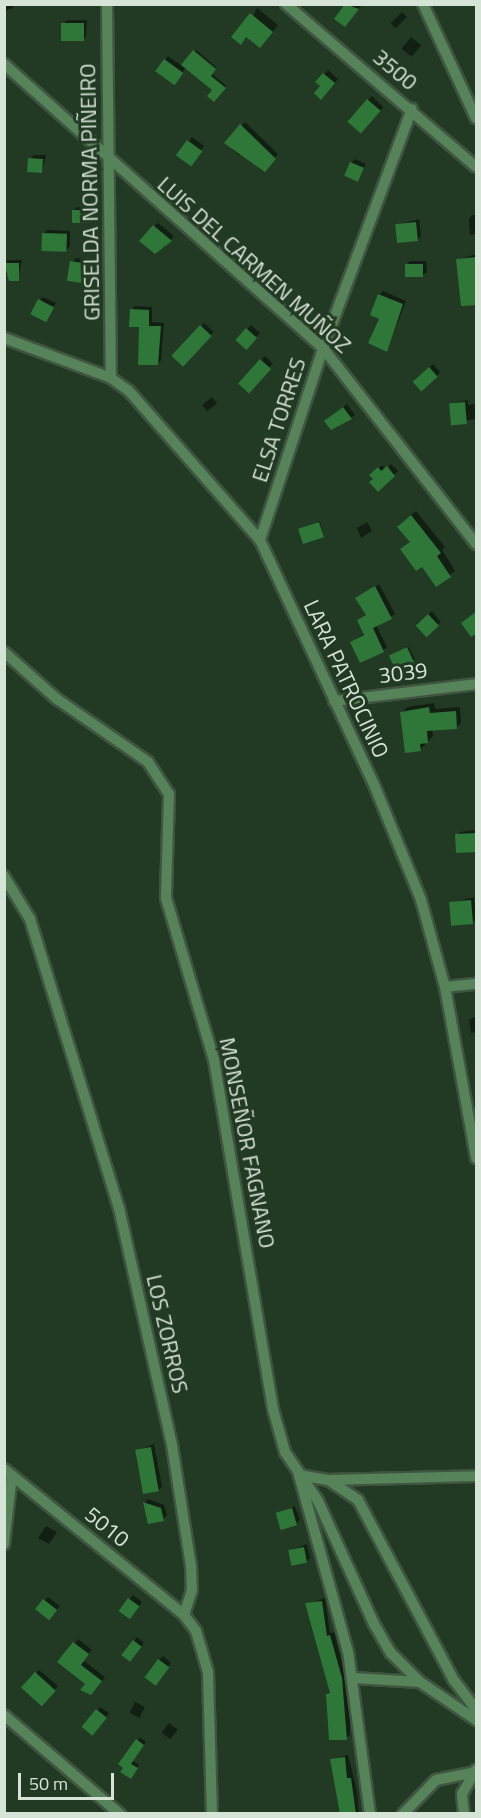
<!DOCTYPE html>
<meta charset="utf-8">
<style>
body{margin:0}
#map{position:relative;width:481px;height:1818px;overflow:hidden;background:#223a24;font-family:"Titillium Web",sans-serif}
div>[style]{position:absolute}
.shadow>*{inset:0;background:#0007;transform-origin:0 0}
.building>*{inset:0;background:#2e7738;transform-origin:0 0}
.roads{filter:drop-shadow(2px 0 #3f5540) drop-shadow(-2px 0 #3f5540) drop-shadow(0 2px #3f5540) drop-shadow(0 -2px #3f5540)}
.street>*{height:10px;margin:-5px;padding:0 5px;transform-origin:5px;border-radius:5px;background:#568359}
span{translate:-50% -50%;white-space:nowrap;text-align:center;line-height:1.15;-webkit-text-stroke:6px #223a24;paint-order:stroke}
.street-label{font-size:22px;color:#d5e4d6}
.frame{position:absolute;inset:0;border:6px solid #d5e4d6;pointer-events:none}
.scale{position:absolute;left:18px;top:1773px;width:96px;height:27px;box-sizing:border-box;border:3px solid #d5e4d6;border-top:0;padding-left:8px;font-size:18px;line-height:21px;white-space:nowrap;color:#d5e4d6;-webkit-text-stroke:4px #223a24;paint-order:stroke}
</style>
<div id="map">
<div class="shadow">
<i style="clip-path:polygon(4px 4px,13px 4px,13px 8px,4px 11px)"></i>
<i style="clip-path:polygon(347px 4px,362px 5px,348px 22px,336px 18px)"></i>
<i style="clip-path:polygon(257px 8px,278px 25px,266px 41px,247px 36px,241px 43px)"></i>
<i style="left:402px;top:12px;width:7px;height:16px;rotate:45deg"></i>
<i style="clip-path:polygon(67px 20px,87px 20px,86px 36px,83px 40px,63px 24px)"></i>
<i style="left:411px;top:37px;width:13px;height:15px;rotate:39deg"></i>
<i style="clip-path:polygon(196px 50px,216px 67px,211px 73px,226px 86px,214px 100px,214px 90px,186px 67px,178px 79px,165px 60px,168px 56px,182px 66px)"></i>
<i style="clip-path:polygon(328px 70px,338px 79px,321px 98px,322px 85px,317px 82px)"></i>
<i style="left:372px;top:96px;width:16px;height:33px;rotate:45deg"></i>
<i style="clip-path:polygon(245px 122px,278px 154px,268px 166px,242px 151px,239px 155px,226px 143px)"></i>
<i style="clip-path:polygon(192px 137px,204px 146px,194px 160px,178px 155px)"></i>
<i style="clip-path:polygon(34px 155px,46px 155px,42px 171px,30px 159px)"></i>
<i style="clip-path:polygon(355px 159px,366px 164px,357px 180px,351px 163px)"></i>
<i style="clip-path:polygon(78px 207px,92px 207px,88px 222px,74px 210px)"></i>
<i style="clip-path:polygon(472px 215px,476px 215px,476px 234px,470px 235px,469px 219px)"></i>
<i style="clip-path:polygon(419px 219px,421px 236px,417px 240px,396px 225px)"></i>
<i style="clip-path:polygon(158px 223px,174px 236px,163px 249px,154px 226px)"></i>
<i style="clip-path:polygon(47px 230px,70px 231px,70px 246px,66px 250px,44px 234px)"></i>
<i style="clip-path:polygon(476px 254px,476px 304px,457px 260px)"></i>
<i style="clip-path:polygon(76px 258px,91px 261px,84px 282px,72px 262px)"></i>
<i style="clip-path:polygon(7px 260px,22px 260px,18px 280px,4px 274px)"></i>
<i style="clip-path:polygon(410px 261px,426px 261px,427px 272px,423px 275px,406px 265px)"></i>
<i style="clip-path:polygon(383px 291px,406px 301px,387px 350px,379px 295px)"></i>
<i style="clip-path:polygon(43px 297px,56px 303px,46px 320px,40px 300px)"></i>
<i style="clip-path:polygon(135px 306px,152px 307px,152px 322px,164px 323px,161px 360px,158px 364px,131px 310px)"></i>
<i style="left:204px;top:323px;width:13px;height:44px;rotate:42deg"></i>
<i style="left:251px;top:325px;width:12px;height:21px;rotate:42deg"></i>
<i style="left:265px;top:356px;width:11px;height:38px;rotate:45deg"></i>
<i style="clip-path:polygon(433px 364px,440px 372px,437px 376px,417px 378px)"></i>
<i style="left:212px;top:397px;width:8px;height:13px;rotate:50deg"></i>
<i style="clip-path:polygon(468px 400px,468px 405px,476px 404px,476px 419px,451px 423px,450px 404px)"></i>
<i style="clip-path:polygon(347px 404px,355px 415px,351px 418px,345px 423px,330px 417px)"></i>
<i style="clip-path:polygon(391px 464px,398px 471px,378px 490px,371px 475px,382px 465px,386px 469px)"></i>
<i style="clip-path:polygon(416px 511px,445px 547px,442px 550px,455px 571px,436px 585px,423px 564px,402px 549px,411px 541px,403px 522px)"></i>
<i style="clip-path:polygon(320px 521px,323px 536px,299px 529px,301px 528px)"></i>
<i style="clip-path:polygon(367px 522px,372px 531px,361px 538px,357px 528px)"></i>
<i style="clip-path:polygon(379px 584px,395px 614px,376px 625px,387px 647px,383px 650px,351px 642px,365px 633px,358px 620px,367px 614px,357px 598px)"></i>
<i style="left:432px;top:611px;width:14px;height:21px;rotate:51deg"></i>
<i style="left:408px;top:646px;width:15px;height:20px;rotate:62deg"></i>
<i style="clip-path:polygon(434px 703px,435px 709px,460px 707px,461px 723px,456px 728px,432px 730px,433px 736px,420px 750px,402px 712px,407px 707px)"></i>
<i style="clip-path:polygon(476px 830px,476px 850px,457px 836px,460px 832px)"></i>
<i style="clip-path:polygon(474px 897px,476px 919px,473px 922px,451px 903px)"></i>
<i style="clip-path:polygon(476px 1016px,476px 1032px,471px 1033px,469px 1020px)"></i>
<i style="clip-path:polygon(154px 1444px,162px 1486px,159px 1490px,136px 1451px)"></i>
<i style="clip-path:polygon(148px 1499px,164px 1505px,167px 1515px,163px 1519px,144px 1503px)"></i>
<i style="clip-path:polygon(295px 1506px,300px 1520px,296px 1523px,278px 1514px)"></i>
<i style="clip-path:polygon(46px 1526px,57px 1532px,49px 1544px,38px 1538px)"></i>
<i style="clip-path:polygon(307px 1544px,310px 1558px,306px 1562px,289px 1551px)"></i>
<i style="clip-path:polygon(133px 1595px,142px 1602px,133px 1614px,121px 1611px)"></i>
<i style="clip-path:polygon(48px 1597px,60px 1606px,53px 1615px,37px 1609px)"></i>
<i style="clip-path:polygon(325px 1598px,330px 1633px,334px 1632px,345px 1674px,350px 1715px,350px 1735px,346px 1738px,327px 1694px,331px 1691px,307px 1604px)"></i>
<i style="clip-path:polygon(137px 1637px,144px 1643px,133px 1657px,134px 1641px)"></i>
<i style="clip-path:polygon(78px 1639px,92px 1650px,83px 1660px,105px 1677px,95px 1690px,59px 1662px)"></i>
<i style="clip-path:polygon(163px 1656px,171px 1663px,158px 1680px,159px 1660px)"></i>
<i style="left:39px;top:1670px;width:25px;height:24px;rotate:40deg"></i>
<i style="left:135px;top:1702px;width:11px;height:12px;rotate:27deg"></i>
<i style="clip-path:polygon(100px 1707px,109px 1713px,95px 1731px,97px 1710px)"></i>
<i style="left:169px;top:1723px;width:11px;height:12px;rotate:38deg"></i>
<i style="clip-path:polygon(140px 1737px,146px 1742px,132px 1760px,139px 1765px,133px 1774px,122px 1772px)"></i>
<i style="clip-path:polygon(348px 1755px,357px 1791px,359px 1814px,342px 1814px,332px 1760px)"></i>
</div>
<div class="building">
<i style="clip-path:polygon(345px 4px,359px 9px,345px 27px,334px 19px)"></i>
<i style="clip-path:polygon(250px 13px,273px 32px,260px 48px,246px 37px,241px 45px,231px 37px)"></i>
<i style="left:61px;top:23px;width:23px;height:18px"></i>
<i style="clip-path:polygon(193px 50px,216px 69px,211px 76px,226px 88px,214px 102px,207px 96px,212px 90px,181px 65px)"></i>
<i style="left:164px;top:59px;width:24px;height:15px;rotate:36deg"></i>
<i style="clip-path:polygon(323px 73px,335px 83px,321px 100px,314px 93px,320px 86px,315px 82px)"></i>
<i style="left:367px;top:99px;width:18px;height:30px;rotate:41deg"></i>
<i style="clip-path:polygon(240px 124px,276px 159px,265px 172px,224px 143px)"></i>
<i style="left:187px;top:140px;width:19px;height:19px;rotate:36deg"></i>
<i style="left:28px;top:158px;width:15px;height:14px;rotate:4deg"></i>
<i style="left:350px;top:162px;width:15px;height:15px;rotate:23deg"></i>
<i style="left:72px;top:210px;width:17px;height:13px"></i>
<i style="left:416px;top:222px;width:19px;height:21px;rotate:84deg"></i>
<i style="clip-path:polygon(153px 225px,172px 241px,155px 254px,139px 241px)"></i>
<i style="left:42px;top:233px;width:25px;height:18px;rotate:2deg"></i>
<i style="clip-path:polygon(477px 257px,477px 305px,461px 306px,456px 259px)"></i>
<i style="left:70px;top:261px;width:18px;height:20px;rotate:9deg"></i>
<i style="clip-path:polygon(4px 263px,19px 263px,19px 281px,9px 281px)"></i>
<i style="left:405px;top:264px;width:18px;height:13px"></i>
<i style="clip-path:polygon(378px 294px,403px 304px,387px 352px,368px 343px,379px 319px,370px 315px)"></i>
<i style="left:38px;top:299px;width:18px;height:17px;rotate:27deg"></i>
<i style="clip-path:polygon(130px 309px,149px 310px,149px 326px,161px 326px,158px 365px,138px 365px,139px 327px,129px 327px)"></i>
<i style="left:200px;top:325px;width:16px;height:42px;rotate:43deg"></i>
<i style="left:246px;top:328px;width:15px;height:16px;rotate:42deg"></i>
<i style="left:260px;top:359px;width:15px;height:33px;rotate:42deg"></i>
<i style="left:429px;top:367px;width:13px;height:22px;rotate:48deg"></i>
<i style="left:465px;top:402px;width:22px;height:16px;rotate:85deg"></i>
<i style="clip-path:polygon(343px 407px,352px 419px,331px 430px,324px 421px)"></i>
<i style="clip-path:polygon(387px 466px,395px 476px,378px 492px,369px 482px,373px 479px,369px 475px,378px 467px,381px 471px)"></i>
<i style="clip-path:polygon(411px 515px,441px 553px,437px 556px,451px 577px,436px 587px,422px 567px,416px 571px,400px 549px,410px 542px,397px 527px)"></i>
<i style="left:319px;top:522px;width:16px;height:22px;rotate:72deg"></i>
<i style="clip-path:polygon(375px 586px,392px 619px,373px 628px,384px 652px,360px 663px,350px 642px,364px 635px,357px 620px,366px 615px,355px 598px)"></i>
<i style="clip-path:polygon(477px 611px,477px 633px,471px 637px,461px 623px)"></i>
<i style="left:428px;top:614px;width:16px;height:17px;rotate:47deg"></i>
<i style="left:407px;top:647px;width:17px;height:20px;rotate:65deg"></i>
<i style="clip-path:polygon(429px 707px,430px 713px,456px 711px,457px 729px,427px 731px,428px 743px,420px 744px,421px 751px,405px 753px,400px 712px)"></i>
<i style="left:476px;top:833px;width:19px;height:21px;rotate:87deg"></i>
<i style="left:471px;top:900px;width:24px;height:22px;rotate:85deg"></i>
<i style="left:151px;top:1447px;width:45px;height:16px;rotate:80deg"></i>
<i style="clip-path:polygon(143px 1502px,161px 1508px,164px 1521px,148px 1524px)"></i>
<i style="left:292px;top:1508px;width:18px;height:17px;rotate:74deg"></i>
<i style="left:304px;top:1547px;width:16px;height:16px;rotate:79deg"></i>
<i style="left:128px;top:1598px;width:14px;height:16px;rotate:36deg"></i>
<i style="left:43px;top:1599px;width:18px;height:13px;rotate:38deg"></i>
<i style="clip-path:polygon(322px 1601px,327px 1636px,330px 1635px,342px 1678px,347px 1740px,329px 1740px,326px 1694px,330px 1693px,305px 1603px)"></i>
<i style="left:133px;top:1640px;width:11px;height:19px;rotate:38deg"></i>
<i style="clip-path:polygon(73px 1642px,89px 1654px,81px 1665px,102px 1681px,91px 1695px,80px 1690px,85px 1684px,57px 1662px)"></i>
<i style="left:158px;top:1659px;width:14px;height:23px;rotate:36deg"></i>
<i style="left:35px;top:1672px;width:28px;height:21px;rotate:42deg"></i>
<i style="left:96px;top:1709px;width:14px;height:23px;rotate:39deg"></i>
<i style="clip-path:polygon(136px 1739px,144px 1745px,131px 1764px,138px 1768px,131px 1779px,120px 1772px,123px 1768px,118px 1764px)"></i>
<i style="clip-path:polygon(345px 1757px,347px 1778px,351px 1778px,356px 1814px,340px 1814px,330px 1759px)"></i>
</div>
<div class="roads">
<div class="street">
<i style="left:107px;top:4px;width:374px;rotate:89.4deg"></i>
<i style="left:286px;top:4px;width:250px;rotate:40.6deg"></i>
<i style="left:423px;top:4px;width:126px;rotate:65.1deg"></i>
<i style="left:4px;top:64px;width:427px;rotate:41.7deg"></i>
<i style="left:323px;top:348px;width:249px;rotate:52deg"></i>
<i style="left:4px;top:338px;width:114px;rotate:20.5deg"></i>
<i style="left:111px;top:378px;width:22px;rotate:36deg"></i>
<i style="left:129px;top:391px;width:198px;rotate:48.7deg"></i>
<i style="left:260px;top:540px;width:272px;rotate:65deg"></i>
<i style="left:375px;top:787px;width:122px;rotate:67.8deg"></i>
<i style="left:421px;top:900px;width:90px;rotate:74.6deg"></i>
<i style="left:445px;top:987px;width:174px;rotate:79.7deg"></i>
<i style="left:260px;top:540px;width:202px;rotate:-71.8deg"></i>
<i style="left:323px;top:348px;width:255px;rotate:-69.6deg"></i>
<i style="left:4px;top:652px;width:71px;rotate:41.6deg"></i>
<i style="left:57px;top:699px;width:111px;rotate:34.7deg"></i>
<i style="left:148px;top:762px;width:38px;rotate:57deg"></i>
<i style="left:169px;top:794px;width:104px;rotate:91.7deg"></i>
<i style="left:166px;top:898px;width:169px;rotate:73.5deg"></i>
<i style="left:214px;top:1060px;width:354px;rotate:80.4deg"></i>
<i style="left:273px;top:1409px;width:45px;rotate:74.4deg"></i>
<i style="left:285px;top:1452px;width:59px;rotate:56deg"></i>
<i style="left:318px;top:1501px;width:135px;rotate:65.5deg"></i>
<i style="left:374px;top:1624px;width:34px;rotate:60deg"></i>
<i style="left:391px;top:1653px;width:41px;rotate:45deg"></i>
<i style="left:420px;top:1682px;width:68px;rotate:34.2deg"></i>
<i style="left:334px;top:701px;width:143px;rotate:-6.8deg"></i>
<i style="left:4px;top:876px;width:50px;rotate:58.8deg"></i>
<i style="left:30px;top:919px;width:302px;rotate:72.9deg"></i>
<i style="left:119px;top:1208px;width:243px;rotate:77.4deg"></i>
<i style="left:172px;top:1445px;width:122px;rotate:81.1deg"></i>
<i style="left:191px;top:1566px;width:24px;rotate:88deg"></i>
<i style="left:192px;top:1590px;width:26px;rotate:108deg"></i>
<i style="left:445px;top:987px;width:31px;rotate:-6deg"></i>
<i style="left:4px;top:1469px;width:232px;rotate:39deg"></i>
<i style="left:184px;top:1615px;width:20px;rotate:53deg"></i>
<i style="left:196px;top:1631px;width:43px;rotate:73.7deg"></i>
<i style="left:208px;top:1672px;width:142px;rotate:88.4deg"></i>
<i style="left:330px;top:1481px;width:34px;rotate:34deg"></i>
<i style="left:358px;top:1500px;width:203px;rotate:62deg"></i>
<i style="left:453px;top:1679px;width:38px;rotate:53deg"></i>
<i style="left:4px;top:1544px;width:69px;rotate:-83.4deg"></i>
<i style="left:353px;top:1678px;width:67px;rotate:3.4deg"></i>
<i style="left:4px;top:1715px;width:153px;rotate:40.5deg"></i>
<i style="left:370px;top:1814px;width:163px;rotate:-97.7deg"></i>
<i style="left:348px;top:1652px;width:184px;rotate:-105.5deg"></i>
<i style="left:299px;top:1475px;width:29px;rotate:10deg"></i>
<i style="left:328px;top:1480px;width:148px;rotate:-1.5deg"></i>
<i style="left:403px;top:1814px;width:47px;rotate:-45.9deg"></i>
<i style="left:436px;top:1780px;width:41px;rotate:-11.3deg"></i>
<i style="left:464px;top:1814px;width:20px;rotate:-96deg"></i>
<i style="left:462px;top:1794px;width:28px;rotate:-60deg"></i>
</div>
</div>
<div class="street-label">
<span style="left:395px;top:70px;rotate:40deg">3500</span>
<span style="left:90px;top:192px;rotate:-91deg">GRISELDA NORMA PIÑEIRO</span>
<span style="left:254px;top:265px;rotate:42deg">LUIS DEL CARMEN MUÑOZ</span>
<span style="left:279px;top:420px;rotate:-72deg">ELSA TORRES</span>
<span style="left:403px;top:673px;rotate:-7deg">3039</span>
<span style="left:346px;top:679px;rotate:65deg">LARA PATROCINIO</span>
<span style="left:247px;top:1143px;rotate:79deg">MONSEÑOR FAGNANO</span>
<span style="left:167px;top:1334px;rotate:77deg">LOS ZORROS</span>
<span style="left:107px;top:1527px;rotate:39deg">5010</span>
</div>
<div class="frame"></div>
<div class="scale">50 m</div>
</div>
